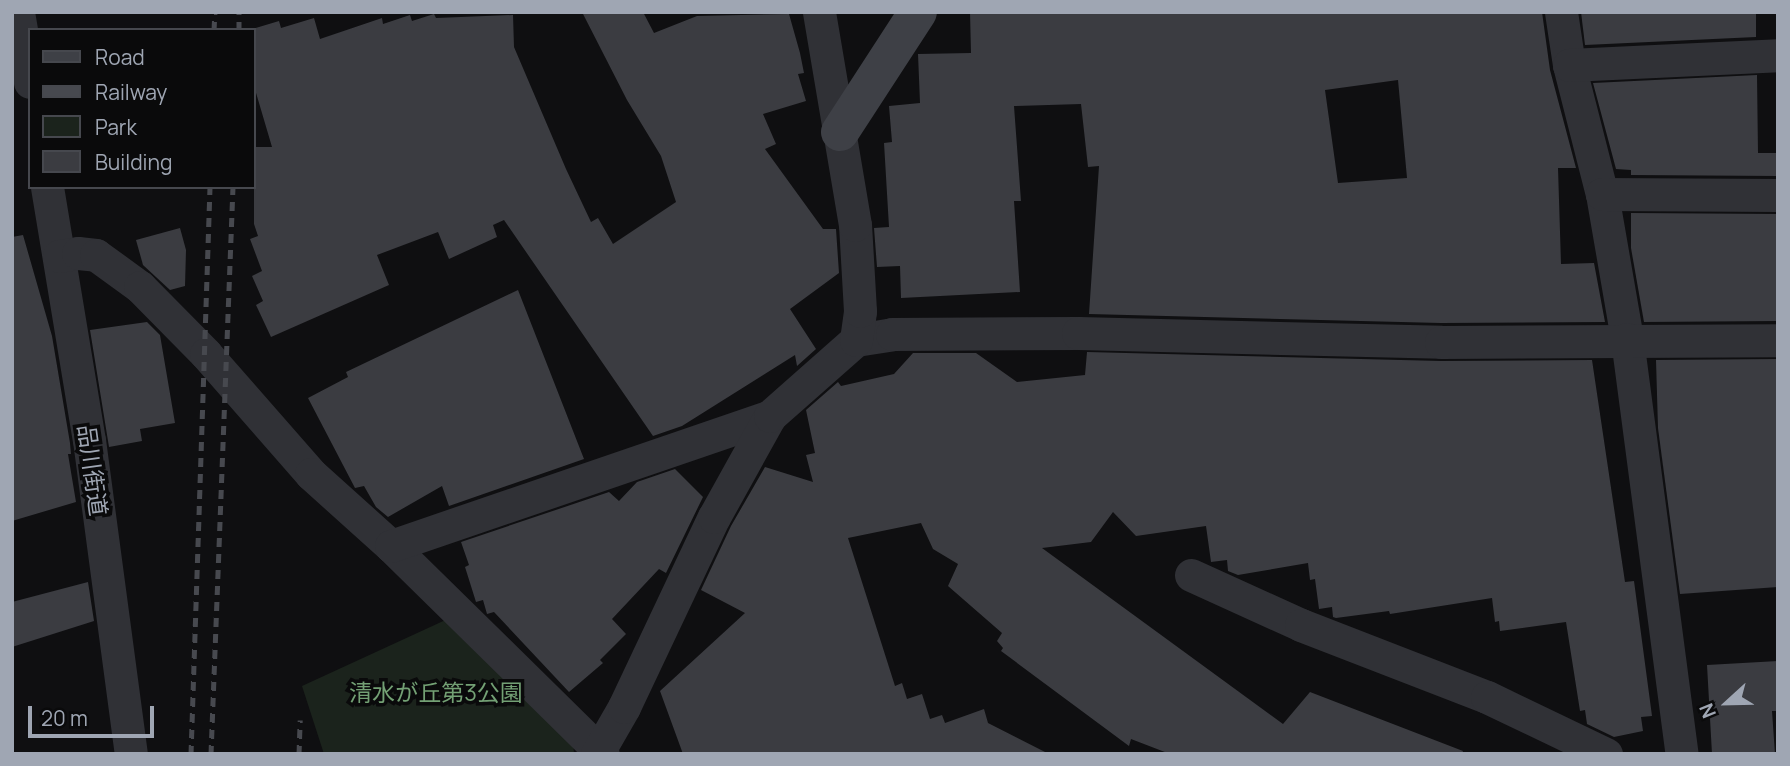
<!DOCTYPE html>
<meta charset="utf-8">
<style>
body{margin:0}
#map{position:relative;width:1790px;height:766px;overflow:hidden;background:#0f0f11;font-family:Manrope,"Noto Sans JP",sans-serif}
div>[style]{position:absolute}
.green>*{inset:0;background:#1b231c}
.building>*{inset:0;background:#3b3c41}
.minor>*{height:33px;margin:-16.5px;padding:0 16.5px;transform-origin:16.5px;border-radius:16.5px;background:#303136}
.secondary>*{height:38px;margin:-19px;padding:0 19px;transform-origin:19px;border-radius:19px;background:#3e4046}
.rail>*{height:5px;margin-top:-2.5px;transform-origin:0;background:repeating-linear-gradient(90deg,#47494f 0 9px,transparent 0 16px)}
span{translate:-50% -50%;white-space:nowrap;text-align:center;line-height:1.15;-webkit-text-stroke:7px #0a0a0b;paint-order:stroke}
.street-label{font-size:23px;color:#9fa6b3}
.park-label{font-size:23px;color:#73a074}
.frame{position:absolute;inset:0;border:14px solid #9fa6b3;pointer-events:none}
.legend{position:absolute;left:28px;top:28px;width:228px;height:161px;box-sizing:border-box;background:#0a0a0b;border:2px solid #46484e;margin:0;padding:9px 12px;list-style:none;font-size:21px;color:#9fa6b3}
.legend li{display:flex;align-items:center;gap:14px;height:35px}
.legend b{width:35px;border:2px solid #46484e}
.north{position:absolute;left:1692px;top:668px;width:70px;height:70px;-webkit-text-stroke:5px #0a0a0b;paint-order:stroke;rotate:248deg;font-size:19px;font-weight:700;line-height:28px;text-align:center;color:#9fa6b3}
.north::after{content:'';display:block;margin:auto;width:24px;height:32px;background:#9fa6b3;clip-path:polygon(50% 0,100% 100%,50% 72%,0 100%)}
.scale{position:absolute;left:28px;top:706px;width:126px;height:32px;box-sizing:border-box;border:4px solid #9fa6b3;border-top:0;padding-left:9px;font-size:21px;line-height:24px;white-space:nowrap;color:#9fa6b3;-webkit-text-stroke:5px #0a0a0b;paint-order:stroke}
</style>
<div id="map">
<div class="green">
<i style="clip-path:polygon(452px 617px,573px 741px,574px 754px,324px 754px,302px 686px)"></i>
</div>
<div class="building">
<i style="clip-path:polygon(582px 12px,643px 12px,654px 33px,697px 16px,789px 14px,800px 53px,804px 73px,798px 74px,806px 101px,763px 114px,776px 144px,765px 149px,823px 229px,836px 229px,839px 273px,790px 309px,816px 349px,797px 366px,795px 355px,682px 426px,653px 436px,504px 220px,493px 225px,497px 237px,449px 259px,438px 232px,377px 255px,389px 285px,271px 337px,256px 305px,263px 301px,252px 276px,262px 271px,250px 239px,258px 236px,254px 224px,254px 147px,272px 147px,254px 86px,254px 30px,249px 30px,279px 21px,281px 28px,314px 18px,320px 39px,382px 18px,383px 24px,410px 15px,412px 21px,434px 14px,436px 18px,513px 15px,514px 47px,566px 169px,591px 222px,598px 218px,613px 244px,676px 202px,661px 156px,627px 100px)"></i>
<i style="clip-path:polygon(evenodd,970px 12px,1542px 12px,1550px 70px,1576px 168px,1558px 168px,1561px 264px,1594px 263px,1605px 322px,1441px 323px,1089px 314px,1099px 166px,1088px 167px,1081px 104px,1014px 106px,1021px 201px,1014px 201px,1020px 292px,901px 298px,900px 266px,877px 267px,874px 228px,889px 227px,884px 143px,892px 142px,889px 106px,920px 103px,918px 54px,971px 53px,970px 12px,1398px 80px,1407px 178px,1338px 183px,1325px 90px,1398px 80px)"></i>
<i style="clip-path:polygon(1581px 12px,1756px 12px,1756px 37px,1585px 45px)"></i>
<i style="clip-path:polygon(1757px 75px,1758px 153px,1778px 153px,1778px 176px,1631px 175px,1631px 170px,1616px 169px,1593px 83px)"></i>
<i style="clip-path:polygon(1631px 213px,1778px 214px,1778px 321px,1644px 322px,1631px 248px)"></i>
<i style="clip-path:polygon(180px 228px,186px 250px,185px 286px,170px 290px,143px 265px,136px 240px)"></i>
<i style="clip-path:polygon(23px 235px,52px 336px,70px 443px,71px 454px,68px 454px,76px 502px,12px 521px,12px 237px)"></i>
<i style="clip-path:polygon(518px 290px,584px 459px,449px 506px,442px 486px,388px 517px,376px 507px,364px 486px,355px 488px,308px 398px,348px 377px,346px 372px)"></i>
<i style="clip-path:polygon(147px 322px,160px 335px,175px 423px,140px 429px,142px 441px,109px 447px,90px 330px)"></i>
<i style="clip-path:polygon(1087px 352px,1441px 361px,1592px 360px,1625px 582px,1634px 581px,1652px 716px,1641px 717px,1643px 731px,1614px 737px,1587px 724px,1585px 710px,1580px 711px,1566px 622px,1500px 631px,1499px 621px,1495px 622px,1492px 598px,1390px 614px,1389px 611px,1336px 618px,1333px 617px,1332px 607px,1319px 609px,1315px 579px,1310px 580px,1308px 563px,1238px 575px,1228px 571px,1227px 560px,1211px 562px,1206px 526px,1136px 536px,1113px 512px,1091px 542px,1042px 548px,1283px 724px,1310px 692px,1463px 751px,1462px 754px,1170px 754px,1131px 739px,1129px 746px,1001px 651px,1003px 648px,997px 641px,1002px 633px,948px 586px,958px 564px,933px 549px,921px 523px,848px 538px,895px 686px,902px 683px,907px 699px,922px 694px,930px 719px,942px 715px,945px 723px,984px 709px,988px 723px,1049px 754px,683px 754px,660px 691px,745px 613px,701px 590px,731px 526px,765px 467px,813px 482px,806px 455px,815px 453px,806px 410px,838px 382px,841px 386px,894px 374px,913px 353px,976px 353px,1017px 382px,1085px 375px)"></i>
<i style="clip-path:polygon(1778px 359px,1778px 587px,1680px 594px,1658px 428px,1656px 360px)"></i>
<i style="clip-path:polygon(675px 469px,703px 497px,666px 573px,659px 569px,612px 619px,626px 634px,600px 660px,603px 663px,569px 692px,494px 612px,487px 614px,483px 600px,476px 602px,465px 567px,469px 565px,461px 542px,609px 492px,619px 501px,637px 482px)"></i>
<i style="clip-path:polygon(88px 582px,94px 621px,12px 647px,12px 602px)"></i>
<i style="clip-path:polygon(1778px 661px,1778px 711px,1772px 711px,1775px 754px,1712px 754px,1707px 665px)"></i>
</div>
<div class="minor">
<i style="left:18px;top:12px;width:71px;rotate:80.3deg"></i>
<i style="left:1561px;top:12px;width:54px;rotate:81.4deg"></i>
<i style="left:1569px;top:65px;width:133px;rotate:75.7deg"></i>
<i style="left:1602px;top:194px;width:147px;rotate:80.2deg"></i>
<i style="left:1627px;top:339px;width:419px;rotate:82.5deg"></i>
<i style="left:1569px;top:65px;width:209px;rotate:-2.7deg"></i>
<i style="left:47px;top:187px;width:256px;rotate:80.6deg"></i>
<i style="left:89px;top:440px;width:317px;rotate:82.4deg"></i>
<i style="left:1602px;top:194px;width:176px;rotate:0.3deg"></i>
<i style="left:59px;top:256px;width:19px;rotate:-9deg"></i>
<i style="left:78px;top:253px;width:18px;rotate:6deg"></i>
<i style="left:96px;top:255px;width:54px;rotate:36deg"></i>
<i style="left:140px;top:287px;width:94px;rotate:45.4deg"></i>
<i style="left:206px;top:354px;width:159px;rotate:48.8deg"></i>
<i style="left:311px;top:474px;width:108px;rotate:42deg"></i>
<i style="left:391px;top:546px;width:297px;rotate:44.5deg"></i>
<i style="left:856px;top:340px;width:36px;rotate:-9deg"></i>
<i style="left:892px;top:334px;width:186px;rotate:-0.3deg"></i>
<i style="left:1078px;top:333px;width:363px;rotate:1.4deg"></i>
<i style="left:1441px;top:342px;width:337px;rotate:-0.3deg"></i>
<i style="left:391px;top:546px;width:401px;rotate:-18.9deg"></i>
<i style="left:1191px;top:575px;width:121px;rotate:24.4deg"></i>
<i style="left:1301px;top:625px;width:199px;rotate:21.2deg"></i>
<i style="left:1487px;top:697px;width:132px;rotate:25.6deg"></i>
<i style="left:597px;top:754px;width:54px;rotate:-60.1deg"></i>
<i style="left:624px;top:707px;width:210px;rotate:-64.7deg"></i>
<i style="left:714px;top:517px;width:115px;rotate:-61deg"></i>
<i style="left:770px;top:416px;width:115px;rotate:-41.5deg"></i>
<i style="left:856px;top:340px;width:29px;rotate:-82deg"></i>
<i style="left:860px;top:311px;width:86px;rotate:-93.3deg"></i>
<i style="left:855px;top:225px;width:216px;rotate:-99.6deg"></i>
</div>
<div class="secondary">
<i style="left:840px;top:132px;width:143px;rotate:-57deg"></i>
</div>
<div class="rail">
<i style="left:214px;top:30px;width:18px;rotate:-87deg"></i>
<i style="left:239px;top:30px;width:18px;rotate:-90deg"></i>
<i style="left:191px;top:754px;width:567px;rotate:-88.08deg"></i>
<i style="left:211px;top:754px;width:567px;rotate:-87.78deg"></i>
<i style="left:299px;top:754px;width:34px;rotate:-88deg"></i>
</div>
<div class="street-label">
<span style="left:93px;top:470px;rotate:82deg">品川街道</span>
</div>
<div class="park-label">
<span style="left:436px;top:692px">清水が丘第3公園</span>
</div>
<div class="frame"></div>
<ul class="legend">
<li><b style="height:9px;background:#3e4046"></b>Road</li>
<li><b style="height:9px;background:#47494f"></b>Railway</li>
<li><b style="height:19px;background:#1b231c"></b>Park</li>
<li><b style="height:19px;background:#3b3c41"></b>Building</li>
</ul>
<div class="north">N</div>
<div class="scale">20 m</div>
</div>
